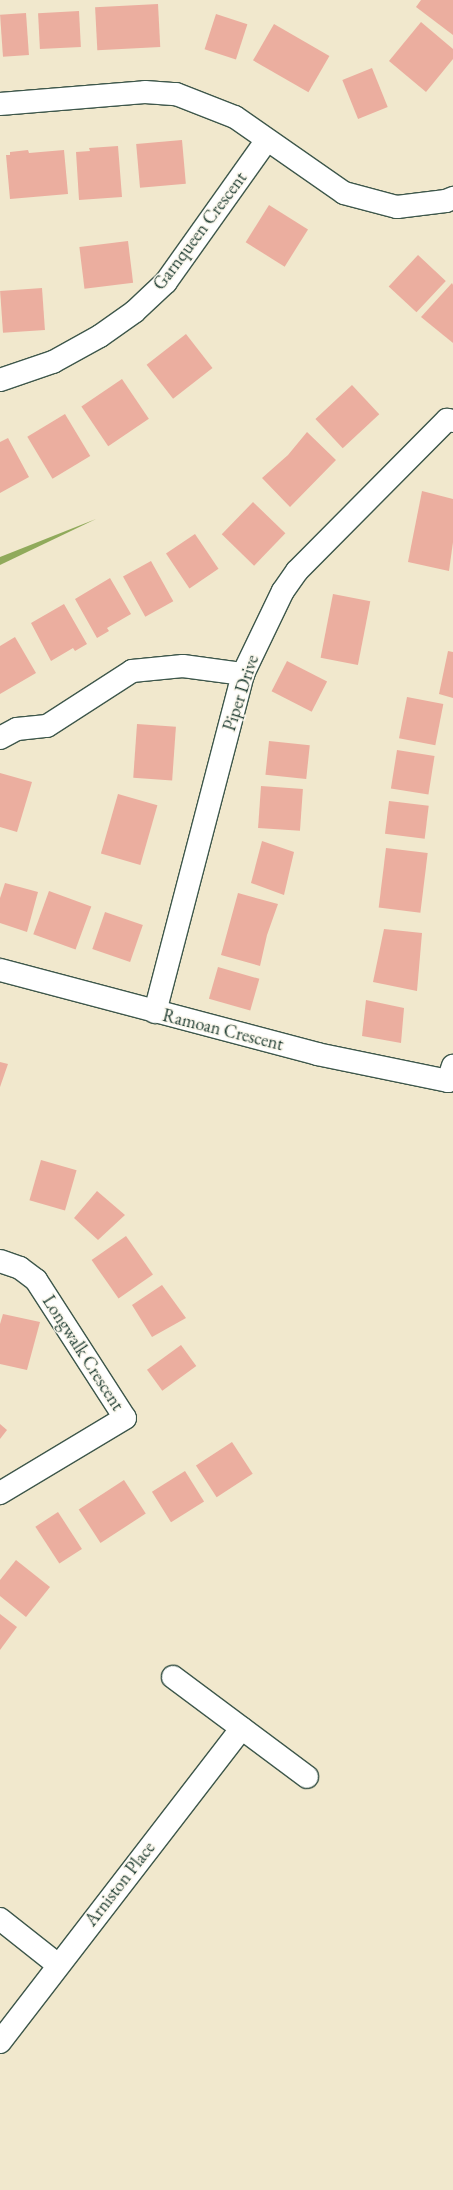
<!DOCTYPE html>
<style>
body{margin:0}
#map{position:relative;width:453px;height:2190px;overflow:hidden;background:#f1e8cd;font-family:"EB Garamond",serif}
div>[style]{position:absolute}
.forest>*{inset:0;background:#90aa5b}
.building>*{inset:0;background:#ebae9f;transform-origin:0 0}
.roads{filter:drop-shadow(1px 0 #3e574b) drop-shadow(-1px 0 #3e574b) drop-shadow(0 1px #3e574b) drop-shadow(0 -1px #3e574b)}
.street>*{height:22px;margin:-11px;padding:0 11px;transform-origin:11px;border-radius:11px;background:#fff}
span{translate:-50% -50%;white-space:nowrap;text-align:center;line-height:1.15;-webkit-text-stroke:3px #fbf7ec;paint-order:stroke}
.street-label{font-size:18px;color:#1f3d34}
</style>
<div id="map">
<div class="forest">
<i style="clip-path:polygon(96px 519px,0 565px,0 557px)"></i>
</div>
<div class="building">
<i style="clip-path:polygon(421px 0,453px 0,453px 35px,416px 7px)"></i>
<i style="left:158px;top:4px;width:43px;height:63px;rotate:87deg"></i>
<i style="left:79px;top:11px;width:36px;height:41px;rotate:87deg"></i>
<i style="left:26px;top:13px;width:42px;height:26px;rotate:86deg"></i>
<i style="left:216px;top:14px;width:33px;height:37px;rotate:18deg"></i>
<i style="clip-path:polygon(421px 22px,453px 49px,453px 59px,426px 92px,389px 61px)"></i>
<i style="left:274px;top:24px;width:64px;height:42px;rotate:30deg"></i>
<i style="left:372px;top:68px;width:42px;height:32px;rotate:68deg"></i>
<i style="left:182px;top:140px;width:44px;height:46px;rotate:85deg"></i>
<i style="clip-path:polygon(118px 146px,122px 197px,79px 200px,76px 152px,90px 151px,89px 148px)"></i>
<i style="clip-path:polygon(28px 150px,29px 153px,64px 150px,68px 194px,10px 199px,6px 155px,10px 155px,10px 152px)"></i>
<i style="left:269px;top:205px;width:46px;height:44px;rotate:32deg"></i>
<i style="left:128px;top:241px;width:42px;height:49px;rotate:83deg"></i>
<i style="left:418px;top:255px;width:38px;height:43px;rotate:43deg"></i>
<i style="clip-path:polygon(452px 283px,453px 285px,453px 343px,421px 317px)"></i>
<i style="left:42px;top:288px;width:42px;height:42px;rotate:86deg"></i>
<i style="left:186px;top:334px;width:43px;height:50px;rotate:52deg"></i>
<i style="left:122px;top:379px;width:48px;height:49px;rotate:56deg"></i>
<i style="left:352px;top:385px;width:40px;height:50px;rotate:47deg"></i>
<i style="left:65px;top:414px;width:49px;height:44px;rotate:59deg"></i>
<i style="clip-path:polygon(307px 432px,336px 460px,290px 507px,262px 478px,288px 455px)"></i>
<i style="clip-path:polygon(8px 438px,29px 477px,0 493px,0 442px)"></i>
<i style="clip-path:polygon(422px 491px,453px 499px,453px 542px,449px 571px,408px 562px)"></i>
<i style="left:253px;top:502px;width:45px;height:45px;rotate:44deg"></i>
<i style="left:195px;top:534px;width:42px;height:35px;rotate:56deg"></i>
<i style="left:151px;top:561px;width:46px;height:32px;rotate:61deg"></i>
<i style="clip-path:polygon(110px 578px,131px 614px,107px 628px,109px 631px,97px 638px,75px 599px)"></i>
<i style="left:333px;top:594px;width:38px;height:65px;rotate:11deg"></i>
<i style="clip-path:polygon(64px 604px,87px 644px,75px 651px,73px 648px,51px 661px,31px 623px)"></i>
<i style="clip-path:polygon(15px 637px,36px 673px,0 694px,0 646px)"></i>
<i style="clip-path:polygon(448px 651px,453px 652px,453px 698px,439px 694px)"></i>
<i style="left:287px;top:661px;width:45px;height:34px;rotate:27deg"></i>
<i style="left:407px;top:697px;width:37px;height:42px;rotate:11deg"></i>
<i style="left:137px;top:724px;width:39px;height:54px;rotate:4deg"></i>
<i style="left:269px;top:741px;width:41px;height:34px;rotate:6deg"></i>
<i style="left:397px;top:750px;width:38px;height:39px;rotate:9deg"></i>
<i style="clip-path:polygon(0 773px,32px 782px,17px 832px,0 827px)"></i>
<i style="left:261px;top:786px;width:42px;height:42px;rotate:4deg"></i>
<i style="left:118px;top:794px;width:41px;height:62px;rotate:16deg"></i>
<i style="left:389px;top:801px;width:40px;height:33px;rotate:7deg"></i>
<i style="clip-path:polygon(262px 841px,294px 852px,284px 895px,251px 883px)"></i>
<i style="left:386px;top:848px;width:42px;height:60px;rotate:7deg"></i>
<i style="clip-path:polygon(5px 883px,38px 892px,27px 932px,0 923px,0 898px)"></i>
<i style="left:49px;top:891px;width:45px;height:46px;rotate:20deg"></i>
<i style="clip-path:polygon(238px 893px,278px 904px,267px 935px,260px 966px,221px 955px)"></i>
<i style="left:105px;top:912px;width:40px;height:39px;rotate:19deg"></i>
<i style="clip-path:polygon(384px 929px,422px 933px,417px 991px,373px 982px)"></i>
<i style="left:218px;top:967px;width:43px;height:33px;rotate:16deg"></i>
<i style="clip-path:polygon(366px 1000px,404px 1008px,401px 1043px,362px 1036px)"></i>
<i style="clip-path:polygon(0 1062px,8px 1064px,0 1087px)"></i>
<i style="left:41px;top:1160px;width:37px;height:42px;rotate:16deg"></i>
<i style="clip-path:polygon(97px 1191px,125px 1215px,98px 1240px,74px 1218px)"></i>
<i style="left:126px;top:1236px;width:47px;height:42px;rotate:55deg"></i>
<i style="clip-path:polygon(162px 1285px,186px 1318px,152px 1337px,132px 1305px)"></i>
<i style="clip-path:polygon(3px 1314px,40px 1322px,27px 1370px,0 1364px,0 1324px)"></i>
<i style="left:181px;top:1345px;width:26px;height:42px;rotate:54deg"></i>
<i style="clip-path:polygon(0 1424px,7px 1430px,0 1439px)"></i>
<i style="left:232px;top:1442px;width:38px;height:43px;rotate:57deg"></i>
<i style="left:185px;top:1471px;width:36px;height:39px;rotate:58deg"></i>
<i style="left:124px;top:1480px;width:40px;height:54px;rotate:57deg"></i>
<i style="left:58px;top:1512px;width:44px;height:27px;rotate:57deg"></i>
<i style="clip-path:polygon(16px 1560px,50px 1587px,26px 1617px,0 1596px,0 1580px)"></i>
<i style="clip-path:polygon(0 1614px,17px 1627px,0 1650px)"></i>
</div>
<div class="roads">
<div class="street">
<i style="left:0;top:104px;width:145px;rotate:-4.7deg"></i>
<i style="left:145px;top:92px;width:31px;rotate:4deg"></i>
<i style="left:176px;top:94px;width:63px;rotate:21.3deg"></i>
<i style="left:235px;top:117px;width:133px;rotate:34.9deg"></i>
<i style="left:344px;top:193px;width:55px;rotate:14.8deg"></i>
<i style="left:397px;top:207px;width:49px;rotate:-7deg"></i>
<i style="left:446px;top:201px;width:8px;rotate:-23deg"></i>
<i style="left:0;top:380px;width:56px;rotate:-18.8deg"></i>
<i style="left:53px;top:362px;width:54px;rotate:-29deg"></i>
<i style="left:100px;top:336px;width:42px;rotate:-35.2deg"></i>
<i style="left:134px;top:312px;width:44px;rotate:-43.2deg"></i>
<i style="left:166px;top:282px;width:174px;rotate:-54.6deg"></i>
<i style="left:0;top:738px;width:19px;rotate:-28deg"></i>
<i style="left:17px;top:729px;width:30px;rotate:-6deg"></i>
<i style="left:47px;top:726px;width:101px;rotate:-32.9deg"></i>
<i style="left:132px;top:671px;width:51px;rotate:-5.6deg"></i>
<i style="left:183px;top:666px;width:61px;rotate:7.6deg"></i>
<i style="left:0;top:970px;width:328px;rotate:14.8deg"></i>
<i style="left:317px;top:1054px;width:134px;rotate:11.6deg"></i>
<i style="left:448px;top:1081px;width:16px;rotate:-72deg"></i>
<i style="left:155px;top:1012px;width:349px;rotate:-75.4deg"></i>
<i style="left:243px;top:674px;width:92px;rotate:-64.3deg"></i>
<i style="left:283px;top:591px;width:24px;rotate:-55deg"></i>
<i style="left:297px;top:571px;width:213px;rotate:-45.2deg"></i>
<i style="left:447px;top:420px;width:6px;rotate:9deg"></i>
<i style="left:0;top:1261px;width:21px;rotate:19deg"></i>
<i style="left:20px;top:1268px;width:20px;rotate:37deg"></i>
<i style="left:36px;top:1280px;width:164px;rotate:57.2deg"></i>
<i style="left:125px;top:1418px;width:146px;rotate:149deg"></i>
<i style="left:173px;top:1677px;width:167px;rotate:36.7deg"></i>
<i style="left:0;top:1919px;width:74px;rotate:38.4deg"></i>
<i style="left:0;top:2042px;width:396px;rotate:-52.4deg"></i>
</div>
</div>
<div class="street-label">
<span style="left:200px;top:231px;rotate:-53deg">Garnqueen Crescent</span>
<span style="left:241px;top:693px;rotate:-72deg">Piper Drive</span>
<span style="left:223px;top:1030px;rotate:14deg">Ramoan Crescent</span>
<span style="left:83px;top:1353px;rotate:57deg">Longwalk Crescent</span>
<span style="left:120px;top:1884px;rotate:-52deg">Arniston Place</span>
</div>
</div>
